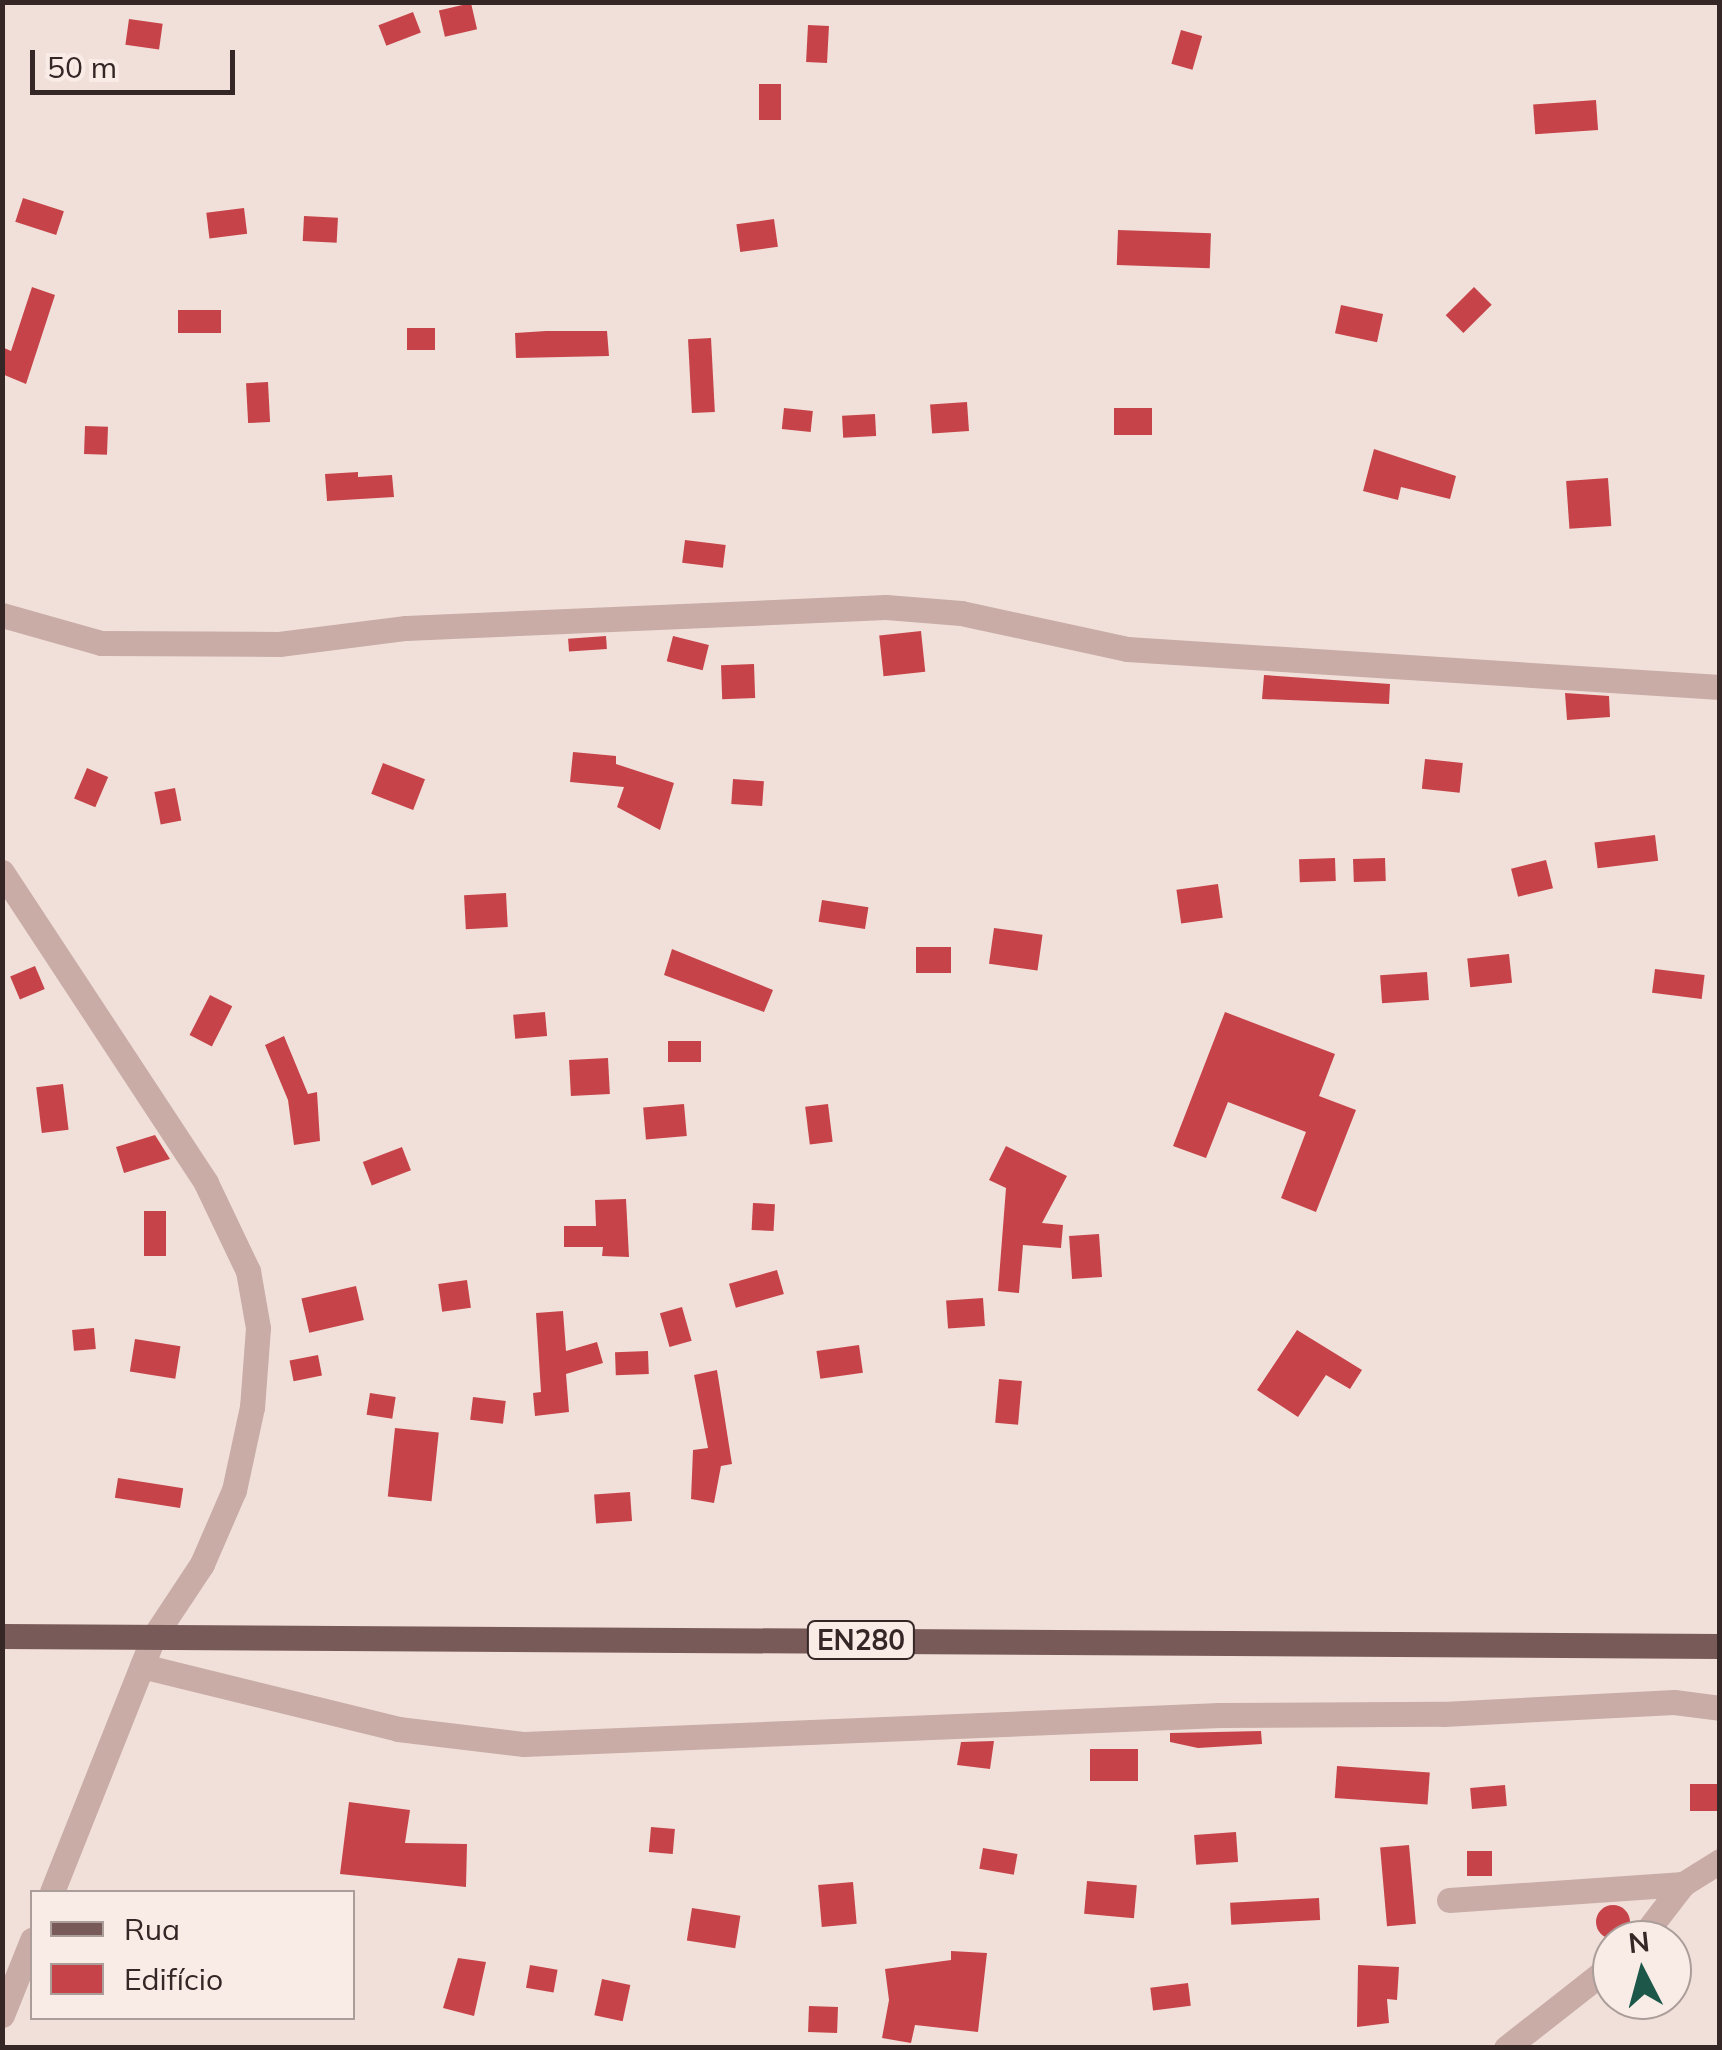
<!DOCTYPE html>
<meta charset="utf-8">
<style>
body{margin:0}
#map{position:relative;width:1722px;height:2050px;overflow:hidden;background:#f1e0da;font-family:Mulish,sans-serif}
div>[style]{position:absolute}
.building>*{inset:0;background:#c64449;transform-origin:0 0}
.round{border-radius:50%}
.minor>*{height:25px;margin:-12.5px;padding:0 12.5px;transform-origin:12.5px;border-radius:12.5px;background:#c9aca6}
.major>*{height:25px;margin:-12.5px;padding:0 12.5px;transform-origin:12.5px;border-radius:12.5px;background:#785a58}
span{translate:-50% -50%;white-space:nowrap;text-align:center;line-height:1.15;-webkit-text-stroke:10px #f9ebe6;paint-order:stroke}
.shield-label span{padding:2px 8px;background:#f9ebe6;border:2px solid;border-radius:8px;-webkit-text-stroke-width:0}
.shield-label{font-size:28px;color:#362727;font-weight:700}
.frame{position:absolute;inset:0;border:5px solid #362727;pointer-events:none}
.legend{position:absolute;left:30px;top:1890px;width:325px;height:130px;box-sizing:border-box;background:#f9ebe6;border:2px solid #ab9d9a;margin:0;padding:12px 18px;list-style:none;font-size:30px;color:#362727}
.legend li{display:flex;align-items:center;gap:20px;height:50px}
.legend b{width:50px;border:2px solid #ab9d9a}
.north{position:absolute;left:1592px;top:1920px;width:100px;height:100px;box-sizing:border-box;background:#f9ebe6;border:2px solid #ab9d9a;border-radius:50%;rotate:354deg;font-size:28px;font-weight:700;line-height:40px;text-align:center;color:#362727}
.north::after{content:'';display:block;margin:auto;width:35px;height:45px;background:#1d574a;clip-path:polygon(50% 0,100% 100%,50% 72%,0 100%)}
.scale{position:absolute;left:30px;top:50px;width:205px;height:45px;box-sizing:border-box;border:5px solid #362727;border-top:0;padding-left:12px;font-size:30px;line-height:35px;white-space:nowrap;color:#362727;-webkit-text-stroke:8px #f9ebe6;paint-order:stroke}
</style>
<div id="map">
<div class="building">
<i style="left:471px;top:3px;width:27px;height:33px;rotate:77deg"></i>
<i style="left:413px;top:12px;width:22px;height:37px;rotate:69deg"></i>
<i style="left:129px;top:19px;width:34px;height:26px;rotate:8deg"></i>
<i style="left:808px;top:25px;width:21px;height:37px;rotate:3deg"></i>
<i style="left:1181px;top:30px;width:22px;height:35px;rotate:16deg"></i>
<i style="left:759px;top:84px;width:22px;height:36px"></i>
<i style="left:1596px;top:100px;width:30px;height:63px;rotate:86deg"></i>
<i style="left:23px;top:198px;width:43px;height:25px;rotate:18deg"></i>
<i style="left:244px;top:208px;width:26px;height:38px;rotate:83deg"></i>
<i style="left:304px;top:216px;width:34px;height:25px;rotate:3deg"></i>
<i style="left:774px;top:219px;width:28px;height:38px;rotate:82deg"></i>
<i style="left:1118px;top:230px;width:93px;height:35px;rotate:2deg"></i>
<i style="clip-path:polygon(32px 287px,55px 295px,26px 384px,2px 374px,2px 347px,11px 351px)"></i>
<i style="left:1474px;top:287px;width:25px;height:40px;rotate:45deg"></i>
<i style="left:1341px;top:305px;width:43px;height:29px;rotate:12deg"></i>
<i style="left:178px;top:310px;width:43px;height:23px"></i>
<i style="left:407px;top:328px;width:28px;height:22px"></i>
<i style="clip-path:polygon(546px 331px,607px 331px,609px 356px,516px 358px,515px 333px)"></i>
<i style="left:711px;top:338px;width:74px;height:23px;rotate:87deg"></i>
<i style="left:268px;top:382px;width:40px;height:22px;rotate:87deg"></i>
<i style="left:967px;top:402px;width:29px;height:37px;rotate:86deg"></i>
<i style="left:784px;top:408px;width:29px;height:21px;rotate:6deg"></i>
<i style="left:1152px;top:408px;width:27px;height:38px;rotate:90deg"></i>
<i style="left:875px;top:414px;width:22px;height:33px;rotate:87deg"></i>
<i style="left:85px;top:426px;width:23px;height:28px;rotate:2deg"></i>
<i style="clip-path:polygon(1374px 449px,1456px 476px,1450px 499px,1401px 487px,1398px 500px,1363px 491px)"></i>
<i style="clip-path:polygon(358px 472px,358px 477px,392px 475px,394px 497px,327px 501px,325px 474px)"></i>
<i style="left:1608px;top:478px;width:48px;height:42px;rotate:86deg"></i>
<i style="left:685px;top:540px;width:41px;height:23px;rotate:7deg"></i>
<i style="left:921px;top:631px;width:41px;height:42px;rotate:84deg"></i>
<i style="left:606px;top:636px;width:13px;height:38px;rotate:86deg"></i>
<i style="left:673px;top:636px;width:37px;height:26px;rotate:14deg"></i>
<i style="left:754px;top:664px;width:34px;height:33px;rotate:88deg"></i>
<i style="clip-path:polygon(1264px 675px,1390px 684px,1389px 704px,1262px 699px)"></i>
<i style="clip-path:polygon(1565px 693px,1609px 696px,1610px 717px,1567px 720px)"></i>
<i style="clip-path:polygon(573px 752px,616px 756px,616px 764px,674px 783px,660px 830px,617px 807px,624px 787px,570px 782px)"></i>
<i style="left:1425px;top:759px;width:38px;height:30px;rotate:6deg"></i>
<i style="left:383px;top:763px;width:45px;height:33px;rotate:21deg"></i>
<i style="left:87px;top:768px;width:23px;height:33px;rotate:23deg"></i>
<i style="left:733px;top:779px;width:31px;height:25px;rotate:4deg"></i>
<i style="left:175px;top:788px;width:33px;height:21px;rotate:79deg"></i>
<i style="left:1655px;top:835px;width:26px;height:61px;rotate:83deg"></i>
<i style="left:1335px;top:858px;width:23px;height:36px;rotate:88deg"></i>
<i style="left:1385px;top:858px;width:23px;height:32px;rotate:88deg"></i>
<i style="left:1546px;top:860px;width:29px;height:36px;rotate:76deg"></i>
<i style="left:1218px;top:884px;width:34px;height:42px;rotate:82deg"></i>
<i style="left:506px;top:893px;width:34px;height:42px;rotate:87deg"></i>
<i style="left:822px;top:900px;width:47px;height:22px;rotate:9deg"></i>
<i style="left:994px;top:928px;width:49px;height:36px;rotate:8deg"></i>
<i style="left:916px;top:947px;width:35px;height:26px"></i>
<i style="clip-path:polygon(672px 949px,773px 990px,764px 1012px,664px 975px)"></i>
<i style="left:1509px;top:954px;width:29px;height:42px;rotate:84deg"></i>
<i style="left:35px;top:966px;width:25px;height:27px;rotate:67deg"></i>
<i style="left:1655px;top:969px;width:50px;height:24px;rotate:7deg"></i>
<i style="left:1427px;top:972px;width:28px;height:47px;rotate:86deg"></i>
<i style="left:210px;top:995px;width:25px;height:45px;rotate:27deg"></i>
<i style="left:545px;top:1012px;width:24px;height:32px;rotate:85deg"></i>
<i style="clip-path:polygon(1225px 1012px,1335px 1054px,1319px 1096px,1356px 1110px,1316px 1212px,1281px 1198px,1306px 1132px,1228px 1102px,1206px 1158px,1173px 1146px)"></i>
<i style="clip-path:polygon(284px 1036px,308px 1094px,317px 1092px,320px 1141px,294px 1145px,288px 1100px,265px 1045px)"></i>
<i style="left:668px;top:1041px;width:33px;height:21px"></i>
<i style="left:608px;top:1058px;width:36px;height:39px;rotate:87deg"></i>
<i style="left:63px;top:1084px;width:46px;height:27px;rotate:83deg"></i>
<i style="left:684px;top:1104px;width:32px;height:41px;rotate:85deg"></i>
<i style="left:828px;top:1104px;width:38px;height:23px;rotate:83deg"></i>
<i style="clip-path:polygon(155px 1135px,170px 1159px,124px 1173px,116px 1147px)"></i>
<i style="clip-path:polygon(1006px 1146px,1067px 1176px,1042px 1223px,1063px 1225px,1061px 1248px,1023px 1245px,1019px 1293px,998px 1291px,1006px 1188px,989px 1180px)"></i>
<i style="left:402px;top:1147px;width:25px;height:42px;rotate:69deg"></i>
<i style="clip-path:polygon(626px 1199px,629px 1257px,602px 1256px,603px 1247px,564px 1247px,564px 1226px,596px 1226px,595px 1200px)"></i>
<i style="left:753px;top:1203px;width:22px;height:27px;rotate:3deg"></i>
<i style="left:144px;top:1211px;width:22px;height:45px"></i>
<i style="left:1099px;top:1234px;width:43px;height:30px;rotate:86deg"></i>
<i style="left:777px;top:1270px;width:25px;height:50px;rotate:74deg"></i>
<i style="left:467px;top:1280px;width:28px;height:29px;rotate:82deg"></i>
<i style="left:356px;top:1286px;width:35px;height:56px;rotate:77deg"></i>
<i style="left:983px;top:1298px;width:28px;height:37px;rotate:86deg"></i>
<i style="left:682px;top:1307px;width:35px;height:23px;rotate:74deg"></i>
<i style="clip-path:polygon(563px 1311px,566px 1351px,597px 1342px,603px 1363px,566px 1374px,569px 1412px,535px 1416px,533px 1393px,541px 1392px,536px 1313px)"></i>
<i style="left:94px;top:1328px;width:21px;height:22px;rotate:85deg"></i>
<i style="clip-path:polygon(1297px 1330px,1362px 1370px,1350px 1389px,1326px 1375px,1298px 1417px,1257px 1390px)"></i>
<i style="left:135px;top:1339px;width:46px;height:33px;rotate:9deg"></i>
<i style="left:859px;top:1345px;width:28px;height:43px;rotate:82deg"></i>
<i style="left:648px;top:1351px;width:23px;height:33px;rotate:88deg"></i>
<i style="left:318px;top:1355px;width:21px;height:29px;rotate:79deg"></i>
<i style="clip-path:polygon(717px 1370px,732px 1464px,721px 1466px,714px 1503px,691px 1499px,693px 1450px,708px 1448px,694px 1375px)"></i>
<i style="left:999px;top:1379px;width:23px;height:44px;rotate:5deg"></i>
<i style="left:370px;top:1393px;width:26px;height:22px;rotate:9deg"></i>
<i style="left:473px;top:1397px;width:33px;height:23px;rotate:7deg"></i>
<i style="left:395px;top:1428px;width:44px;height:69px;rotate:6deg"></i>
<i style="left:118px;top:1478px;width:66px;height:20px;rotate:9deg"></i>
<i style="left:630px;top:1492px;width:29px;height:36px;rotate:86deg"></i>
<i style="clip-path:polygon(1261px 1731px,1262px 1744px,1198px 1748px,1170px 1742px,1170px 1733px)"></i>
<i style="clip-path:polygon(994px 1741px,990px 1769px,957px 1765px,961px 1742px)"></i>
<i style="left:1138px;top:1749px;width:32px;height:48px;rotate:90deg"></i>
<i style="left:1337px;top:1766px;width:93px;height:32px;rotate:4deg"></i>
<i style="left:1690px;top:1784px;width:30px;height:27px"></i>
<i style="left:1505px;top:1785px;width:21px;height:35px;rotate:85deg"></i>
<i style="clip-path:polygon(349px 1802px,410px 1810px,405px 1843px,467px 1844px,466px 1887px,340px 1874px)"></i>
<i style="left:651px;top:1827px;width:24px;height:25px;rotate:5deg"></i>
<i style="left:1236px;top:1832px;width:30px;height:42px;rotate:86deg"></i>
<i style="left:1409px;top:1845px;width:79px;height:29px;rotate:85deg"></i>
<i style="left:983px;top:1848px;width:35px;height:21px;rotate:10deg"></i>
<i style="left:1467px;top:1851px;width:25px;height:25px"></i>
<i style="left:1087px;top:1881px;width:50px;height:33px;rotate:5deg"></i>
<i style="left:853px;top:1882px;width:42px;height:35px;rotate:85deg"></i>
<i style="left:1319px;top:1898px;width:22px;height:89px;rotate:87deg"></i>
<i class="round" style="left:1596px;top:1905px;width:34px;height:34px"></i>
<i style="left:692px;top:1908px;width:49px;height:33px;rotate:9deg"></i>
<i style="clip-path:polygon(951px 1951px,987px 1953px,978px 2032px,915px 2025px,911px 2043px,882px 2038px,889px 2000px,885px 1969px,951px 1960px)"></i>
<i style="clip-path:polygon(458px 1958px,486px 1962px,474px 2016px,443px 2008px)"></i>
<i style="left:530px;top:1965px;width:28px;height:23px;rotate:10deg"></i>
<i style="clip-path:polygon(1358px 1965px,1399px 1967px,1397px 2000px,1387px 1999px,1389px 2023px,1357px 2027px)"></i>
<i style="left:602px;top:1979px;width:29px;height:37px;rotate:12deg"></i>
<i style="left:1188px;top:1983px;width:23px;height:38px;rotate:83deg"></i>
<i style="left:809px;top:2006px;width:29px;height:26px;rotate:2deg"></i>
</div>
<div class="minor">
<i style="left:2px;top:615px;width:103px;rotate:15.8deg"></i>
<i style="left:101px;top:643px;width:178px;rotate:0.3deg"></i>
<i style="left:279px;top:644px;width:128px;rotate:-7.2deg"></i>
<i style="left:406px;top:628px;width:480px;rotate:-2.5deg"></i>
<i style="left:886px;top:607px;width:75px;rotate:4.6deg"></i>
<i style="left:961px;top:613px;width:170px;rotate:12.2deg"></i>
<i style="left:1127px;top:649px;width:594px;rotate:3.67deg"></i>
<i style="left:2px;top:872px;width:372px;rotate:56.7deg"></i>
<i style="left:206px;top:1183px;width:98px;rotate:64.5deg"></i>
<i style="left:248px;top:1271px;width:58px;rotate:80deg"></i>
<i style="left:258px;top:1328px;width:79px;rotate:94.3deg"></i>
<i style="left:252px;top:1407px;width:85px;rotate:102.2deg"></i>
<i style="left:234px;top:1490px;width:81px;rotate:113.4deg"></i>
<i style="left:202px;top:1564px;width:89px;rotate:123.5deg"></i>
<i style="left:153px;top:1638px;width:273px;rotate:111.7deg"></i>
<i style="left:142px;top:1666px;width:264px;rotate:13.8deg"></i>
<i style="left:398px;top:1729px;width:127px;rotate:6.8deg"></i>
<i style="left:524px;top:1744px;width:696px;rotate:-2.39deg"></i>
<i style="left:1219px;top:1715px;width:224px;rotate:-0.3deg"></i>
<i style="left:1443px;top:1714px;width:231px;rotate:-3deg"></i>
<i style="left:1674px;top:1702px;width:46px;rotate:7.4deg"></i>
<i style="left:1449px;top:1900px;width:235px;rotate:-3.9deg"></i>
<i style="left:1640px;top:1940px;width:71px;rotate:-52.5deg"></i>
<i style="left:1683px;top:1884px;width:44px;rotate:-31.9deg"></i>
<i style="left:2px;top:2015px;width:81px;rotate:-68.2deg"></i>
<i style="left:1506px;top:2048px;width:135px;rotate:-38.1deg"></i>
</div>
<div class="major">
<i style="left:2px;top:1636px;width:1718px;rotate:0.33deg"></i>
</div>
<div class="shield-label">
<span style="left:861px;top:1640px">EN280</span>
</div>
<div class="frame"></div>
<ul class="legend">
<li><b style="height:12px;background:#785a58"></b>Rua</li>
<li><b style="height:28px;background:#c64449"></b>Edifício</li>
</ul>
<div class="north">N</div>
<div class="scale">50 m</div>
</div>
